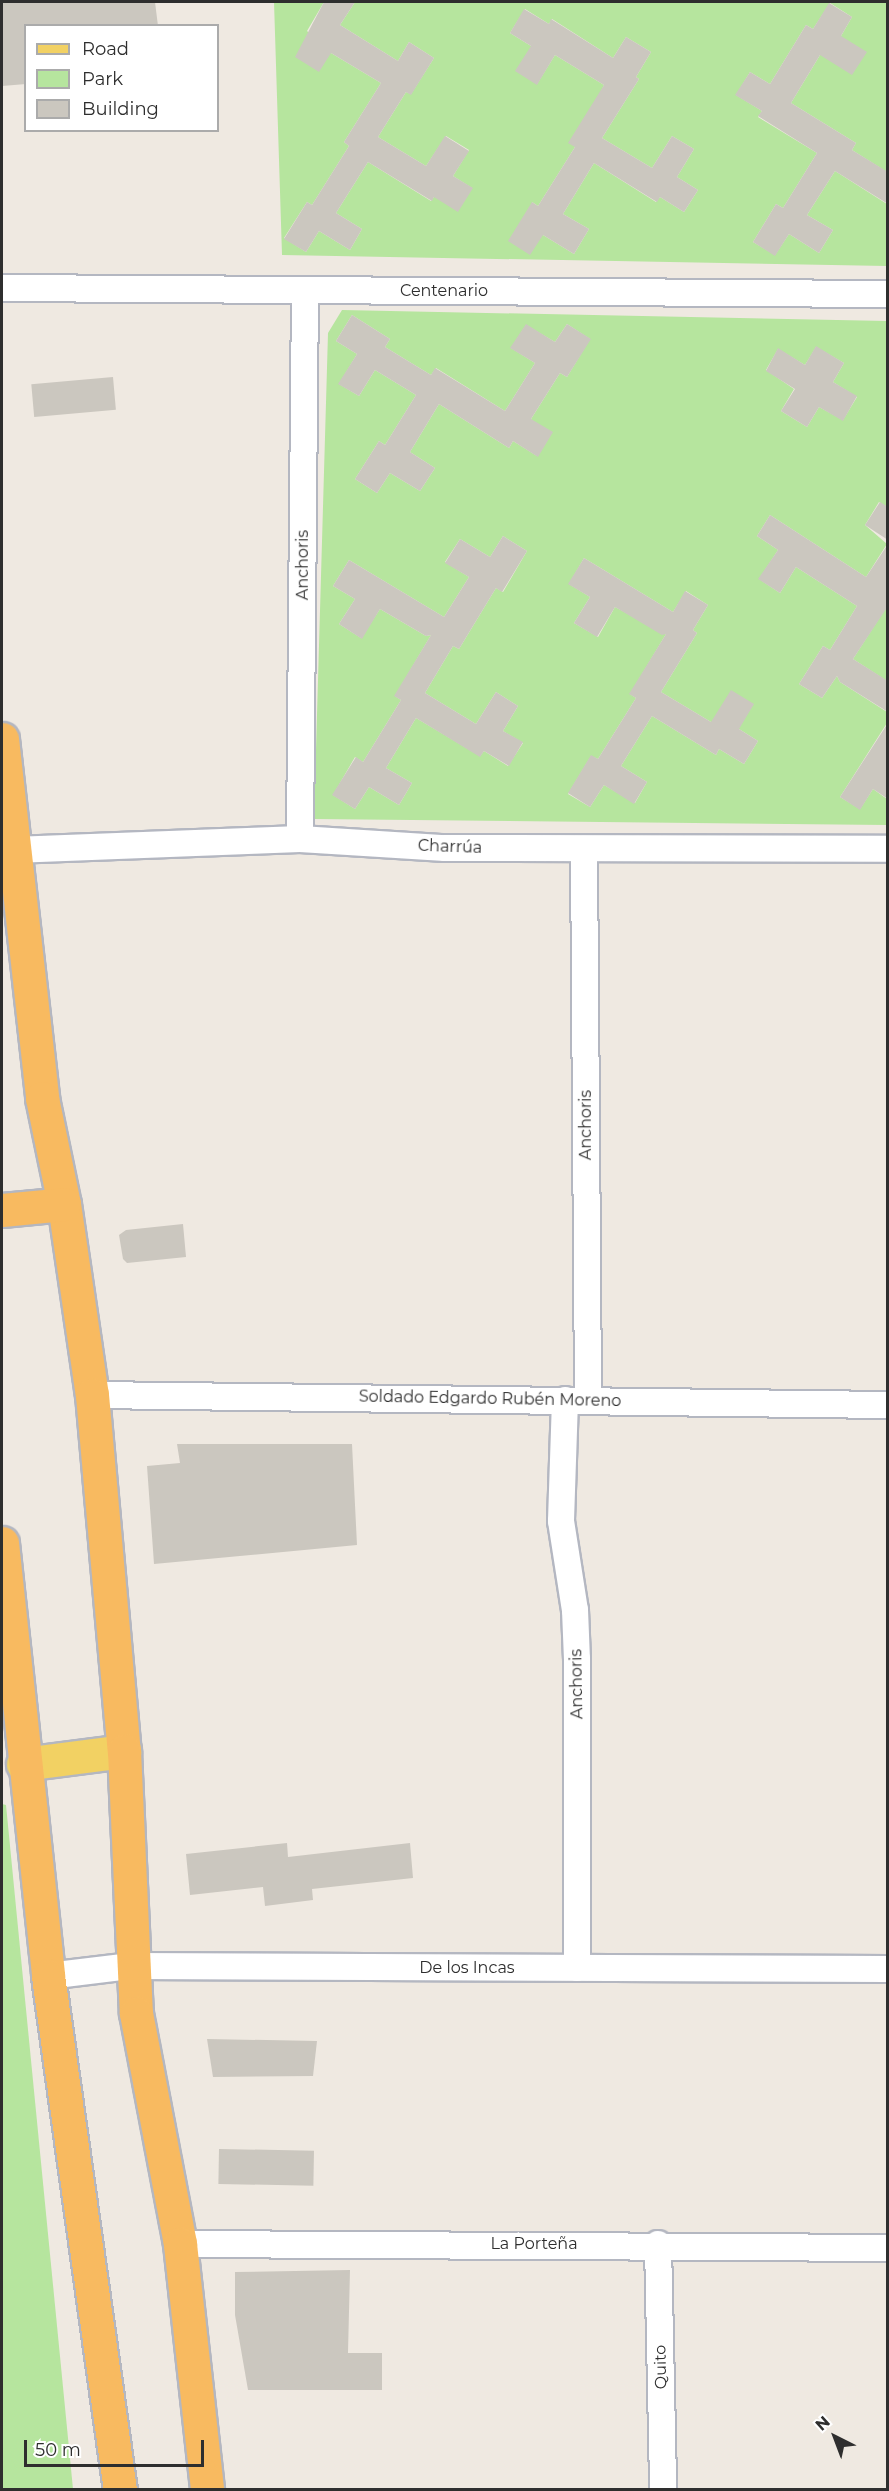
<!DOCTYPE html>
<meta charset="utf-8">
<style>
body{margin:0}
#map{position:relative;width:889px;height:2491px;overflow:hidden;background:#efe9e1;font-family:Montserrat,sans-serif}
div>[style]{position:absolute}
.green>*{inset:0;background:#b6e59e}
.building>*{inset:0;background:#cbc7bf;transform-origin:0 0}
.roads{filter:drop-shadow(2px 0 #b4b7c1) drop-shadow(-2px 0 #b4b7c1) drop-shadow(0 2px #b4b7c1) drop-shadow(0 -2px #b4b7c1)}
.minor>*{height:26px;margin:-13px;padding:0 13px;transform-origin:13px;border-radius:13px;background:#fff}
.primary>*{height:33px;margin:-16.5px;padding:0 16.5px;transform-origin:16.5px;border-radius:16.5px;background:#f2d163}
.trunk>*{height:33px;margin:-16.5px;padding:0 16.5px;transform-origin:16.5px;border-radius:16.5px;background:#f8ba60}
span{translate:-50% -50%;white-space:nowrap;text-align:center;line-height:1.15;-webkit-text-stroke:4.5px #fff;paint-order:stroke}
.street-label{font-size:16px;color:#2e2e2e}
.frame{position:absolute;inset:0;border:3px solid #2e2e2e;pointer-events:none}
.legend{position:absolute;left:24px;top:24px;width:195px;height:108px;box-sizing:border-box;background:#fff;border:2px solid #ababab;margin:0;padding:8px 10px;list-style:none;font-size:18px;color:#2e2e2e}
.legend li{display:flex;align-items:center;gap:12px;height:30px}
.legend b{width:30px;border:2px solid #ababab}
.north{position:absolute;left:805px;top:2407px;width:60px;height:60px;-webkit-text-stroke:4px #fff;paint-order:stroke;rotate:318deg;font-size:16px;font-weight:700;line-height:24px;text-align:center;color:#2e2e2e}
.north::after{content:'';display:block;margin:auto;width:21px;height:27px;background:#2e2e2e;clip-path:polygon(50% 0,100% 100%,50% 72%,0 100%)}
.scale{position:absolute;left:24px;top:2440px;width:180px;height:27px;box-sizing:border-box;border:3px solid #2e2e2e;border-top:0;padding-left:8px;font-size:18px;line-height:21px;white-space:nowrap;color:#2e2e2e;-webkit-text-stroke:4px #fff;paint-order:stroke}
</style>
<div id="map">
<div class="green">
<i style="clip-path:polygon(evenodd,274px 2px,324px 2px,307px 31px,331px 53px,381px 83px,344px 142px,349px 146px,312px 205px,307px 202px,284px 238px,306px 252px,319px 231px,350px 250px,362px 229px,336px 213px,368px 162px,431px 201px,434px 197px,472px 188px,453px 176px,469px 150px,446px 136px,426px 166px,378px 137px,406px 92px,411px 94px,434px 58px,409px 42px,398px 61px,340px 25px,355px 2px,887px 2px,887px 172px,852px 150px,856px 143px,791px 103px,820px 55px,841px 36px,852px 17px,830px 3px,813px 29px,806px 25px,770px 84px,750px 72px,736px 95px,762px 111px,758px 117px,817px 153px,783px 208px,776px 204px,753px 242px,775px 255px,789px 234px,819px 253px,833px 230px,807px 215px,835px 171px,887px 204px,887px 266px,282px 255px,274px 2px,525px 9px,549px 24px,552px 19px,613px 58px,626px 37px,651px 52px,636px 77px,639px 79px,602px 138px,652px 168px,672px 136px,694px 149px,677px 177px,698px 190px,684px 212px,660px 197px,656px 202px,594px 163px,563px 214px,589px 229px,574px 254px,543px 235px,532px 202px,538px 206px,575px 147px,604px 85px,555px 55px,537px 84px,531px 46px,510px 33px,525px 9px)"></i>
<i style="clip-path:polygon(evenodd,342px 310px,887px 321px,887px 507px,879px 502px,865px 525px,887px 544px,866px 577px,770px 515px,757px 536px,778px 550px,759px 579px,780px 593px,796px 567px,857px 606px,830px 650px,823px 646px,799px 684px,822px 698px,837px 676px,840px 682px,887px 712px,887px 723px,840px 797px,860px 809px,873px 789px,887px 799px,887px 825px,314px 819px,328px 333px,342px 310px,352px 315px,390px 339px,385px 347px,431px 375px,436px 368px,505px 411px,535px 363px,511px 348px,526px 325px,555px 342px,567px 324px,590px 339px,567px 377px,560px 373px,531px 419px,537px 456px,513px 441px,509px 448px,439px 404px,410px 452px,435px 468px,420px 491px,390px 473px,377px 493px,355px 479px,379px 441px,385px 445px,416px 395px,375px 370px,359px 396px,339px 384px,357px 354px,336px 341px,352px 315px,342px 310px,816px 347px,844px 363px,833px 382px,857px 397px,843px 420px,819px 407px,807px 427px,781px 411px,794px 389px,766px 370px,778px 349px,805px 365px,816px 347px,342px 310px,503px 536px,527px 551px,503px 592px,496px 588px,459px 649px,453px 646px,425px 693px,476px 724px,496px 692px,518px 706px,503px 731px,523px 743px,508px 766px,484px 751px,480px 756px,416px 718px,386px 768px,412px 783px,399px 805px,369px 787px,355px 809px,333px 795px,355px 757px,363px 762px,401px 700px,395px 696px,431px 635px,426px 636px,380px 609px,361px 638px,339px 624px,355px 599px,333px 586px,349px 560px,444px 617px,469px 577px,445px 562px,460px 539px,490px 557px,503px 536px,342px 310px,584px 558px,673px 612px,686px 591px,708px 605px,693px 630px,697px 633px,661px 692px,711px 722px,739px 729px,758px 741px,744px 764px,719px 749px,716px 755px,652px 716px,621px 766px,647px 782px,635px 803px,604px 785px,590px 807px,568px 794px,591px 756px,598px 759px,636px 698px,630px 694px,666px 634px,615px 607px,598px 637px,574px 623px,590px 597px,569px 584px,584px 558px)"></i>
<i style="clip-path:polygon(887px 606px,887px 681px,853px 659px)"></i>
<i style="clip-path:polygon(2px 1804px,6px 1805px,73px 2489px,2px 2489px)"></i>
</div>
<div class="building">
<i style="clip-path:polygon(2px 2px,155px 2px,158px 26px,26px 26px,26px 84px,2px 86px)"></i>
<i style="clip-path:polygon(324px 2px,355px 2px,340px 25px,398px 61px,409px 42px,434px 58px,411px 95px,406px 92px,378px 137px,426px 166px,445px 136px,469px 151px,453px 176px,473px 188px,458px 212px,434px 197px,432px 201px,368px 162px,336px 213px,362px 229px,350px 250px,319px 231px,306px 252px,284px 239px,307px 202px,312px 205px,349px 146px,344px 142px,381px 83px,331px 53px,319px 72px,295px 57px)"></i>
<i style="clip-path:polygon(829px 3px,852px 17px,841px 36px,867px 52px,852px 75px,820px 55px,791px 103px,856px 143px,852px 150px,888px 172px,888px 204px,835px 171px,807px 215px,833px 230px,819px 253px,789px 234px,775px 256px,753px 242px,776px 204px,783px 208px,817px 153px,758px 116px,762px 111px,735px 95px,750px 72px,770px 84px,806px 25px,813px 29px)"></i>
<i style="clip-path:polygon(524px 9px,549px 24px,551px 19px,613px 58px,626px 37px,651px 52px,636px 77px,639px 79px,602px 138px,652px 168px,672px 136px,694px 149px,677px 177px,698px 190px,684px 212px,660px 197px,657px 202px,594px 163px,563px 214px,589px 229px,574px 254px,543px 235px,530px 255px,508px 241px,532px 202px,538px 206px,575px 147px,568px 143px,604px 85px,555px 55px,537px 85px,515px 71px,531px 46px,510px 33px)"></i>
<i style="clip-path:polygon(352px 315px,390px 339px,385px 347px,431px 375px,435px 368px,505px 411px,535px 363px,510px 348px,526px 324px,555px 342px,567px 324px,591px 339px,567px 377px,560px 373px,531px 419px,553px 432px,538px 457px,513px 441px,509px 448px,439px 404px,410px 452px,435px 468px,420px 491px,390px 473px,377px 493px,355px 479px,379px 441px,385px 445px,416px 395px,375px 370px,359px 396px,338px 384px,357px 354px,336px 341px)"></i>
<i style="clip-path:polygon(816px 346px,844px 363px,833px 382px,857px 396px,843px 421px,819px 407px,807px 427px,781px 411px,795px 389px,766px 371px,778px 348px,805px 365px)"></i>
<i style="left:113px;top:377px;width:33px;height:82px;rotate:85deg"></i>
<i style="clip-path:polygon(880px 502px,888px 507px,888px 540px,865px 525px)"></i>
<i style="clip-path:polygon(770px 515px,866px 577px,888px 544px,888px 606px,853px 659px,888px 681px,888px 712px,840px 682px,837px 676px,822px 698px,799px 684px,823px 646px,830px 650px,857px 606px,796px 567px,780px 593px,758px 579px,778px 550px,757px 536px)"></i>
<i style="clip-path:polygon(503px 536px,527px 551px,502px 592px,496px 588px,459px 649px,453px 646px,425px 693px,476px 724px,496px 692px,518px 706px,503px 731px,523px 742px,509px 766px,484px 751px,480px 757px,416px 718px,386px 768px,412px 783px,399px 805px,369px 787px,355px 809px,332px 795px,356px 757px,363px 762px,401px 700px,394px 696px,431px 635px,426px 636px,380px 609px,362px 639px,339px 624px,355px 599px,333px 586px,349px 560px,444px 617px,469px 577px,445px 563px,460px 539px,490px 557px)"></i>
<i style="clip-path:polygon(584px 558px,673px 612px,685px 591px,708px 605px,693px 630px,697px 633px,661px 692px,711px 722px,731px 690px,754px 704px,739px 729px,758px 741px,744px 764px,719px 749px,716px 755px,652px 716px,621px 766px,647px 782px,634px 804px,604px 785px,590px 807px,568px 793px,591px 755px,598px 759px,636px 698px,629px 694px,666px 634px,662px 635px,615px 607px,597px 637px,574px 623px,590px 597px,568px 584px)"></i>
<i style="clip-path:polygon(888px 723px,888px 799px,873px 789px,860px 810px,840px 797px)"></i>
<i style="clip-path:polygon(183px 1224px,186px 1257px,127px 1263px,123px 1259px,119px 1235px,126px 1230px)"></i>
<i style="clip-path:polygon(177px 1444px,352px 1444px,357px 1545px,154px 1564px,147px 1466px,180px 1463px)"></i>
<i style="clip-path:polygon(287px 1843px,288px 1857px,410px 1843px,413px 1878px,312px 1889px,313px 1900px,265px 1906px,263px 1887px,190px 1895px,186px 1854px)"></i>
<i style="clip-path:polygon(207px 2039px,317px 2041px,313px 2076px,213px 2077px)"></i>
<i style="left:219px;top:2149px;width:95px;height:35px;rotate:1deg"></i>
<i style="clip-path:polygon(350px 2270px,348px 2353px,382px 2353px,382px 2390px,248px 2390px,235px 2315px,235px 2272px)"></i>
</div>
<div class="roads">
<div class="minor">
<i style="left:2px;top:288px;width:886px;rotate:0.39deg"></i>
<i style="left:300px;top:839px;width:549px;rotate:-89.48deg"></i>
<i style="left:13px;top:850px;width:287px;rotate:-2.2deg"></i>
<i style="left:300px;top:839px;width:145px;rotate:3.6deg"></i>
<i style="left:445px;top:848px;width:443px;rotate:0.1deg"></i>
<i style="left:584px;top:850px;width:550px;rotate:89.58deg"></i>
<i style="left:92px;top:1395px;width:796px;rotate:0.72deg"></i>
<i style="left:565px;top:1400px;width:121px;rotate:91.9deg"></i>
<i style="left:561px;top:1521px;width:90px;rotate:81.1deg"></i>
<i style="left:575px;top:1610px;width:49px;rotate:87.7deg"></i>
<i style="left:577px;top:1659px;width:309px;rotate:90deg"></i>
<i style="left:48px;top:1976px;width:84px;rotate:-6.9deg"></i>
<i style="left:131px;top:1966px;width:757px;rotate:0.23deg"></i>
<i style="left:180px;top:2244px;width:708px;rotate:0.32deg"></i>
<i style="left:658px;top:2244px;width:246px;rotate:88.8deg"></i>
</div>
<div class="primary">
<i style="left:23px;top:1764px;width:102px;rotate:-7.3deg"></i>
</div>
<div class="trunk">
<i style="left:2px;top:739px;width:361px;rotate:83.6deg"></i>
<i style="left:42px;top:1098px;width:108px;rotate:78.3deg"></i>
<i style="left:64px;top:1204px;width:193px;rotate:81.7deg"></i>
<i style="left:92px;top:1395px;width:357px;rotate:84.9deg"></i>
<i style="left:124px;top:1751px;width:262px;rotate:87.4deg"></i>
<i style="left:136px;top:2013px;width:235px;rotate:79.2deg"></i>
<i style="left:180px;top:2244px;width:247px;rotate:83.7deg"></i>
<i style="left:2px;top:1210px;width:62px;rotate:-5.5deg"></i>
<i style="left:2px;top:1543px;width:435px;rotate:83.9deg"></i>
<i style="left:48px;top:1976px;width:519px;rotate:82.03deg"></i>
</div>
</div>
<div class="street-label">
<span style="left:444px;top:291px">Centenario</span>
<span style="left:303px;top:565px;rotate:-90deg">Anchoris</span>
<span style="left:450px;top:847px;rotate:2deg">Charrúa</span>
<span style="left:586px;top:1125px;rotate:-90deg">Anchoris</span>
<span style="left:490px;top:1399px;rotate:1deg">Soldado Edgardo Rubén Moreno</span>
<span style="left:577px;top:1684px;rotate:-91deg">Anchoris</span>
<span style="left:467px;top:1968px">De los Incas</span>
<span style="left:534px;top:2244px">La Porteña</span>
<span style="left:661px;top:2367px;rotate:-91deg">Quito</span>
</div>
<div class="frame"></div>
<ul class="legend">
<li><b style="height:8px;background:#f2d163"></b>Road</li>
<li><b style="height:16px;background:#b6e59e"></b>Park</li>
<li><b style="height:16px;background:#cbc7bf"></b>Building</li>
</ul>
<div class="north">N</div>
<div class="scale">50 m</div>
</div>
